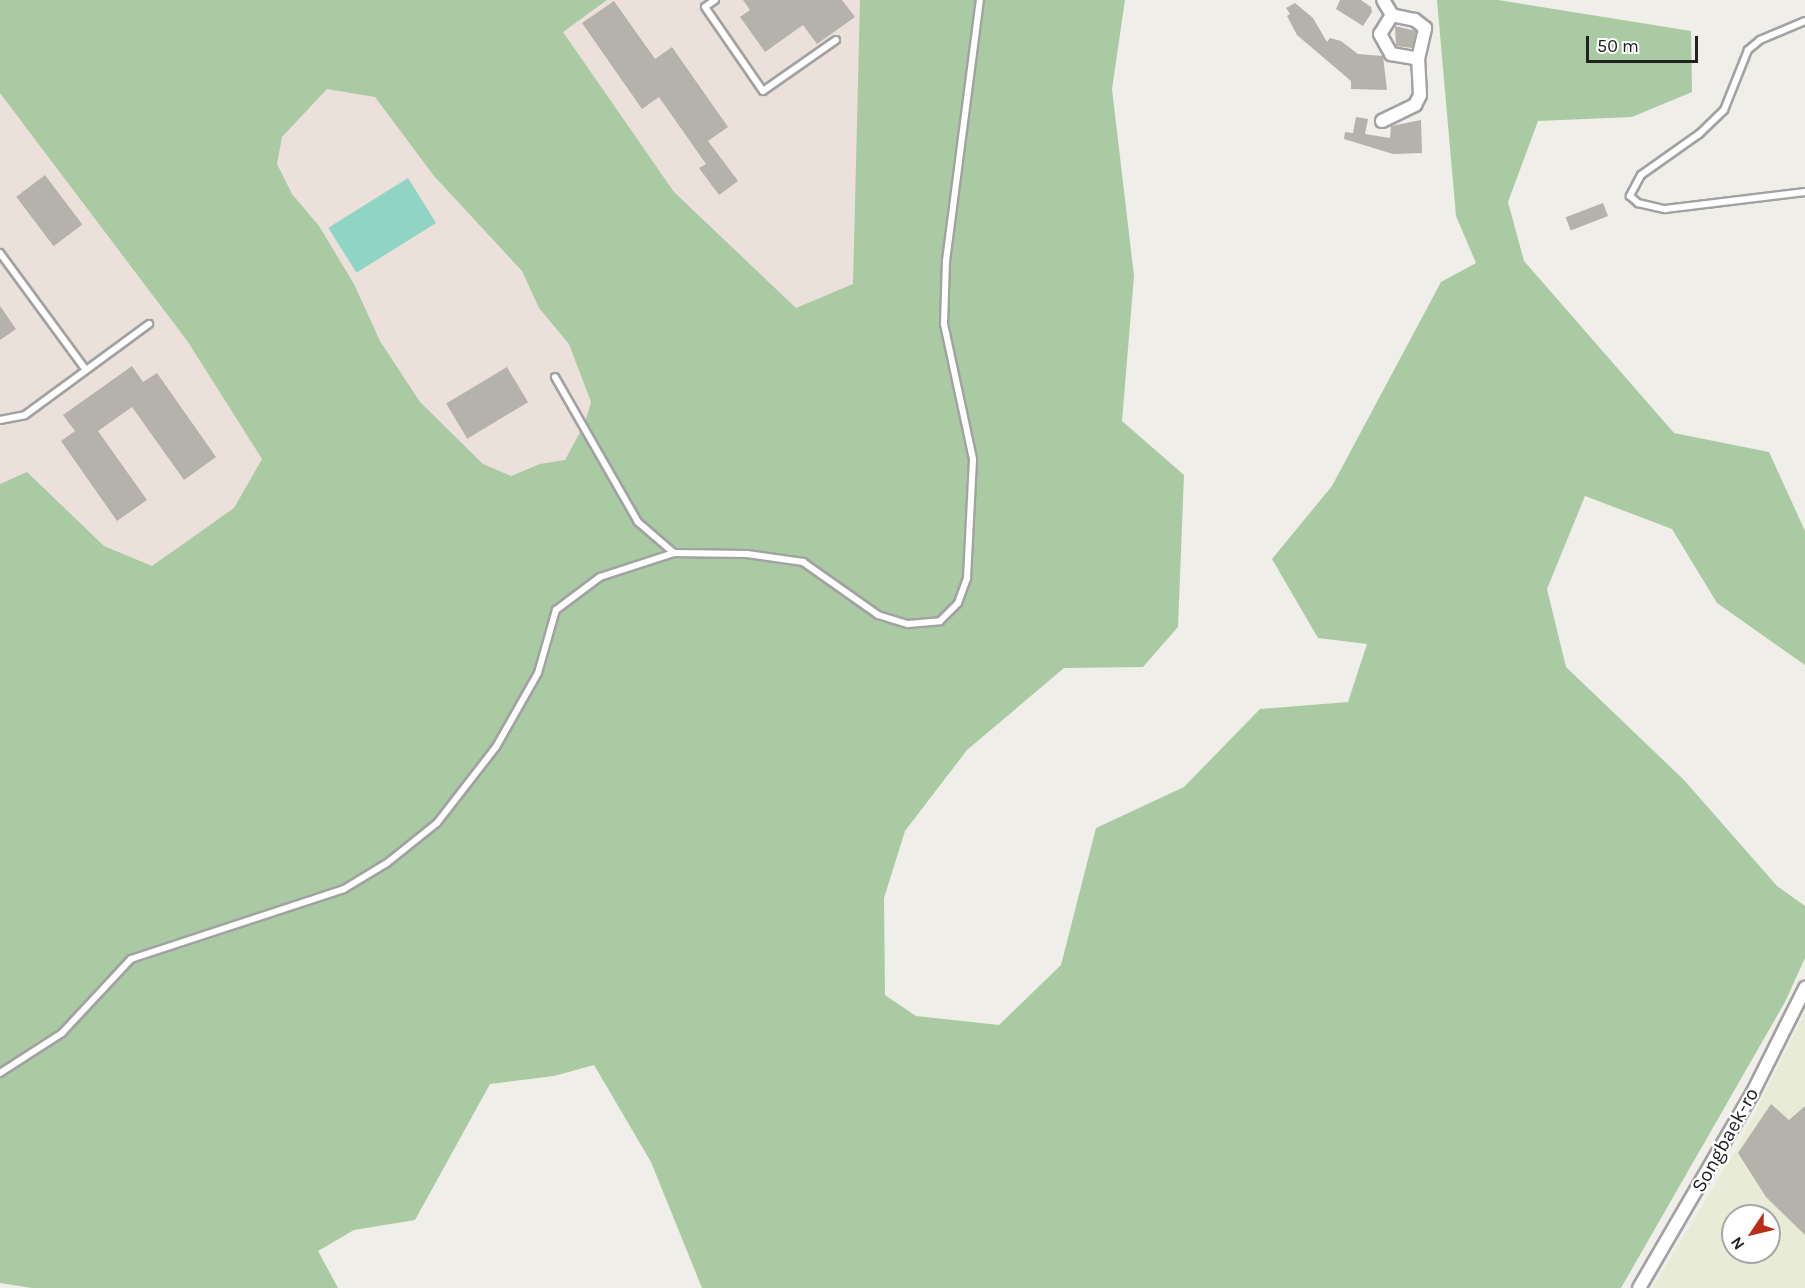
<!DOCTYPE html>
<style>
body{margin:0}
#map{position:relative;width:1805px;height:1288px;overflow:hidden;background:#f0eee9;font-family:Karla,sans-serif}
div>[style]{position:absolute}
.military>*{inset:0;background:#ece1da}
.farmland>*{inset:0;background:#e8ecd6}
.forest>*{inset:0;background:#a9caa2}
.pitch>*{inset:0;background:#90d5c4;transform-origin:0 0}
.building>*{inset:0;background:#b5b1ab;transform-origin:0 0}
.roads{filter:drop-shadow(2px 0 #a2a2a2) drop-shadow(-2px 0 #a2a2a2) drop-shadow(0 2px #a2a2a2) drop-shadow(0 -2px #a2a2a2)}
.lane>*{height:6px;margin:-3px;padding:0 3px;transform-origin:3px;border-radius:3px;background:#fff}
.street>*{height:12px;margin:-6px;padding:0 6px;transform-origin:6px;border-radius:6px;background:#fff}
span{translate:-50% -50%;white-space:nowrap;text-align:center;line-height:1.15;-webkit-text-stroke:4.5px #fff;paint-order:stroke}
.street-label{font-size:20px;color:#212121}
.north{position:absolute;left:1721px;top:1204px;width:60px;height:60px;box-sizing:border-box;background:#fff;border:2px solid #a6a6a6;border-radius:50%;rotate:235deg;font-size:16px;font-weight:700;line-height:24px;text-align:center;color:#212121}
.north::after{content:'';display:block;margin:auto;width:21px;height:27px;background:#b92e18;clip-path:polygon(50% 0,100% 100%,50% 72%,0 100%)}
.scale{position:absolute;left:1586px;top:36px;width:112px;height:27px;box-sizing:border-box;border:3px solid #212121;border-top:0;padding-left:8px;font-size:18px;line-height:21px;white-space:nowrap;color:#212121;-webkit-text-stroke:4px #fff;paint-order:stroke}
</style>
<div id="map">
<div class="military">
<i style="clip-path:polygon(0 0,1040px 0,1030px 113px,0 1165px)"></i>
</div>
<div class="farmland">
<i style="clip-path:polygon(evenodd,1805px 1013px,1805px 1288px,1652px 1288px,1736px 1150px,1805px 1013px,1733px 1216px,1769px 1216px,1769px 1252px,1733px 1252px,1733px 1216px)"></i>
</div>
<div class="forest">
<i style="clip-path:polygon(evenodd,0 0,607px 0,563px 32px,674px 192px,796px 308px,853px 284px,860px 0,1125px 0,1112px 89px,1134px 276px,1122px 421px,1184px 475px,1178px 627px,1143px 667px,1064px 668px,967px 750px,905px 831px,884px 898px,885px 995px,916px 1016px,999px 1025px,1061px 965px,1096px 828px,1184px 787px,1260px 709px,1348px 702px,1367px 644px,1318px 638px,1272px 559px,1332px 486px,1441px 282px,1476px 263px,1456px 216px,1437px 0,1498px 0,1691px 31px,1692px 92px,1632px 117px,1538px 121px,1508px 202px,1524px 261px,1674px 433px,1769px 452px,1805px 531px,1805px 665px,1717px 603px,1672px 529px,1585px 496px,1547px 589px,1566px 667px,1684px 780px,1777px 886px,1805px 906px,1805px 958px,1785px 1002px,1621px 1288px,702px 1288px,651px 1162px,594px 1065px,554px 1076px,490px 1084px,415px 1220px,354px 1230px,318px 1251px,338px 1288px,32px 1288px,0 1283px,0 484px,27px 472px,104px 546px,152px 566px,234px 508px,262px 459px,188px 342px,0 93px,0 0,327px 89px,375px 97px,434px 176px,522px 271px,539px 308px,569px 344px,591px 402px,585px 423px,565px 460px,540px 464px,511px 476px,483px 464px,420px 402px,380px 341px,354px 284px,319px 226px,292px 194px,277px 164px,282px 137px,327px 89px)"></i>
</div>
<div class="pitch">
<i style="left:408px;top:178px;width:53px;height:94px;rotate:58deg"></i>
</div>
<div class="building">
<i style="clip-path:polygon(743px 0,842px 0,855px 17px,817px 44px,803px 25px,765px 52px,740px 17px,750px 10px)"></i>
<i style="clip-path:polygon(1340px 0,1361px 0,1371px 7px,1372px 12px,1363px 26px,1336px 9px)"></i>
<i style="clip-path:polygon(614px 1px,655px 59px,672px 47px,728px 127px,708px 141px,738px 181px,719px 195px,699px 168px,706px 164px,659px 97px,642px 109px,582px 23px)"></i>
<i style="clip-path:polygon(1295px 3px,1313px 18px,1327px 42px,1330px 38px,1341px 41px,1358px 54px,1383px 56px,1387px 90px,1351px 89px,1351px 81px,1297px 35px,1287px 16px,1290px 14px,1286px 8px)"></i>
<i style="clip-path:polygon(1395px 26px,1416px 31px,1412px 48px,1396px 46px)"></i>
<i style="clip-path:polygon(1356px 117px,1368px 119px,1365px 134px,1390px 138px,1391px 126px,1421px 120px,1422px 153px,1393px 154px,1344px 139px,1345px 132px,1353px 133px)"></i>
<i style="left:45px;top:175px;width:62px;height:36px;rotate:53deg"></i>
<i style="left:1603px;top:203px;width:14px;height:40px;rotate:69deg"></i>
<i style="clip-path:polygon(0 306px,16px 329px,0 340px)"></i>
<i style="clip-path:polygon(132px 366px,143px 382px,157px 373px,216px 457px,184px 480px,132px 407px,98px 431px,147px 500px,117px 521px,61px 441px,75px 431px,63px 415px)"></i>
<i style="left:507px;top:367px;width:41px;height:71px;rotate:59deg"></i>
<i style="clip-path:polygon(1771px 1104px,1789px 1120px,1805px 1106px,1805px 1235px,1766px 1197px,1738px 1153px)"></i>
</div>
<div class="roads">
<div class="lane">
<i style="left:715px;top:0;width:12px;rotate:145deg"></i>
<i style="left:705px;top:7px;width:102px;rotate:55.4deg"></i>
<i style="left:763px;top:91px;width:89px;rotate:-34.9deg"></i>
<i style="left:1805px;top:21px;width:49px;rotate:157.1deg"></i>
<i style="left:1760px;top:40px;width:16px;rotate:140deg"></i>
<i style="left:1748px;top:50px;width:65px;rotate:111.8deg"></i>
<i style="left:1724px;top:110px;width:35px;rotate:136deg"></i>
<i style="left:1699px;top:134px;width:71px;rotate:144.7deg"></i>
<i style="left:1641px;top:175px;width:24px;rotate:118deg"></i>
<i style="left:1630px;top:196px;width:11px;rotate:41deg"></i>
<i style="left:1638px;top:203px;width:28px;rotate:13deg"></i>
<i style="left:1665px;top:209px;width:141px;rotate:-6.9deg"></i>
<i style="left:0;top:253px;width:145px;rotate:53.7deg"></i>
<i style="left:0;top:420px;width:25px;rotate:-11deg"></i>
<i style="left:25px;top:415px;width:154px;rotate:-36.3deg"></i>
<i style="left:674px;top:553px;width:73px;rotate:0.8deg"></i>
<i style="left:747px;top:554px;width:57px;rotate:8.1deg"></i>
<i style="left:803px;top:562px;width:92px;rotate:35.2deg"></i>
<i style="left:878px;top:615px;width:31px;rotate:17deg"></i>
<i style="left:908px;top:624px;width:32px;rotate:-5deg"></i>
<i style="left:940px;top:621px;width:25px;rotate:-45deg"></i>
<i style="left:958px;top:603px;width:27px;rotate:-70deg"></i>
<i style="left:967px;top:578px;width:119px;rotate:-87.1deg"></i>
<i style="left:973px;top:459px;width:138px;rotate:-102.1deg"></i>
<i style="left:944px;top:324px;width:63px;rotate:-88.2deg"></i>
<i style="left:946px;top:261px;width:263px;rotate:-82.6deg"></i>
<i style="left:0;top:1073px;width:74px;rotate:-32.8deg"></i>
<i style="left:62px;top:1033px;width:101px;rotate:-47deg"></i>
<i style="left:131px;top:959px;width:224px;rotate:-18.2deg"></i>
<i style="left:344px;top:889px;width:50px;rotate:-31.2deg"></i>
<i style="left:387px;top:863px;width:64px;rotate:-38.7deg"></i>
<i style="left:437px;top:823px;width:96px;rotate:-52.2deg"></i>
<i style="left:496px;top:747px;width:85px;rotate:-60.4deg"></i>
<i style="left:538px;top:673px;width:66px;rotate:-74.1deg"></i>
<i style="left:556px;top:610px;width:55px;rotate:-36.9deg"></i>
<i style="left:600px;top:577px;width:78px;rotate:-18deg"></i>
<i style="left:674px;top:553px;width:48px;rotate:-139.3deg"></i>
<i style="left:638px;top:522px;width:167px;rotate:-119.8deg"></i>
</div>
<div class="street">
<i style="left:1392px;top:15px;width:22px;rotate:122deg"></i>
<i style="left:1380px;top:34px;width:23px;rotate:61deg"></i>
<i style="left:1391px;top:54px;width:27px;rotate:10deg"></i>
<i style="left:1382px;top:121px;width:37px;rotate:-26deg"></i>
<i style="left:1415px;top:105px;width:11px;rotate:-63deg"></i>
<i style="left:1420px;top:95px;width:36px;rotate:-93deg"></i>
<i style="left:1418px;top:59px;width:32px;rotate:-77deg"></i>
<i style="left:1425px;top:28px;width:13px;rotate:-141deg"></i>
<i style="left:1415px;top:20px;width:24px;rotate:-168deg"></i>
<i style="left:1392px;top:15px;width:17px;rotate:-121deg"></i>
<i style="left:1639px;top:1288px;width:225px;rotate:-59.8deg"></i>
<i style="left:1752px;top:1094px;width:119px;rotate:-63.4deg"></i>
</div>
</div>
<div class="street-label">
<span style="left:1725px;top:1140px;rotate:-61deg">Songbaek-ro</span>
</div>
<div class="north">N</div>
<div class="scale">50 m</div>
</div>
